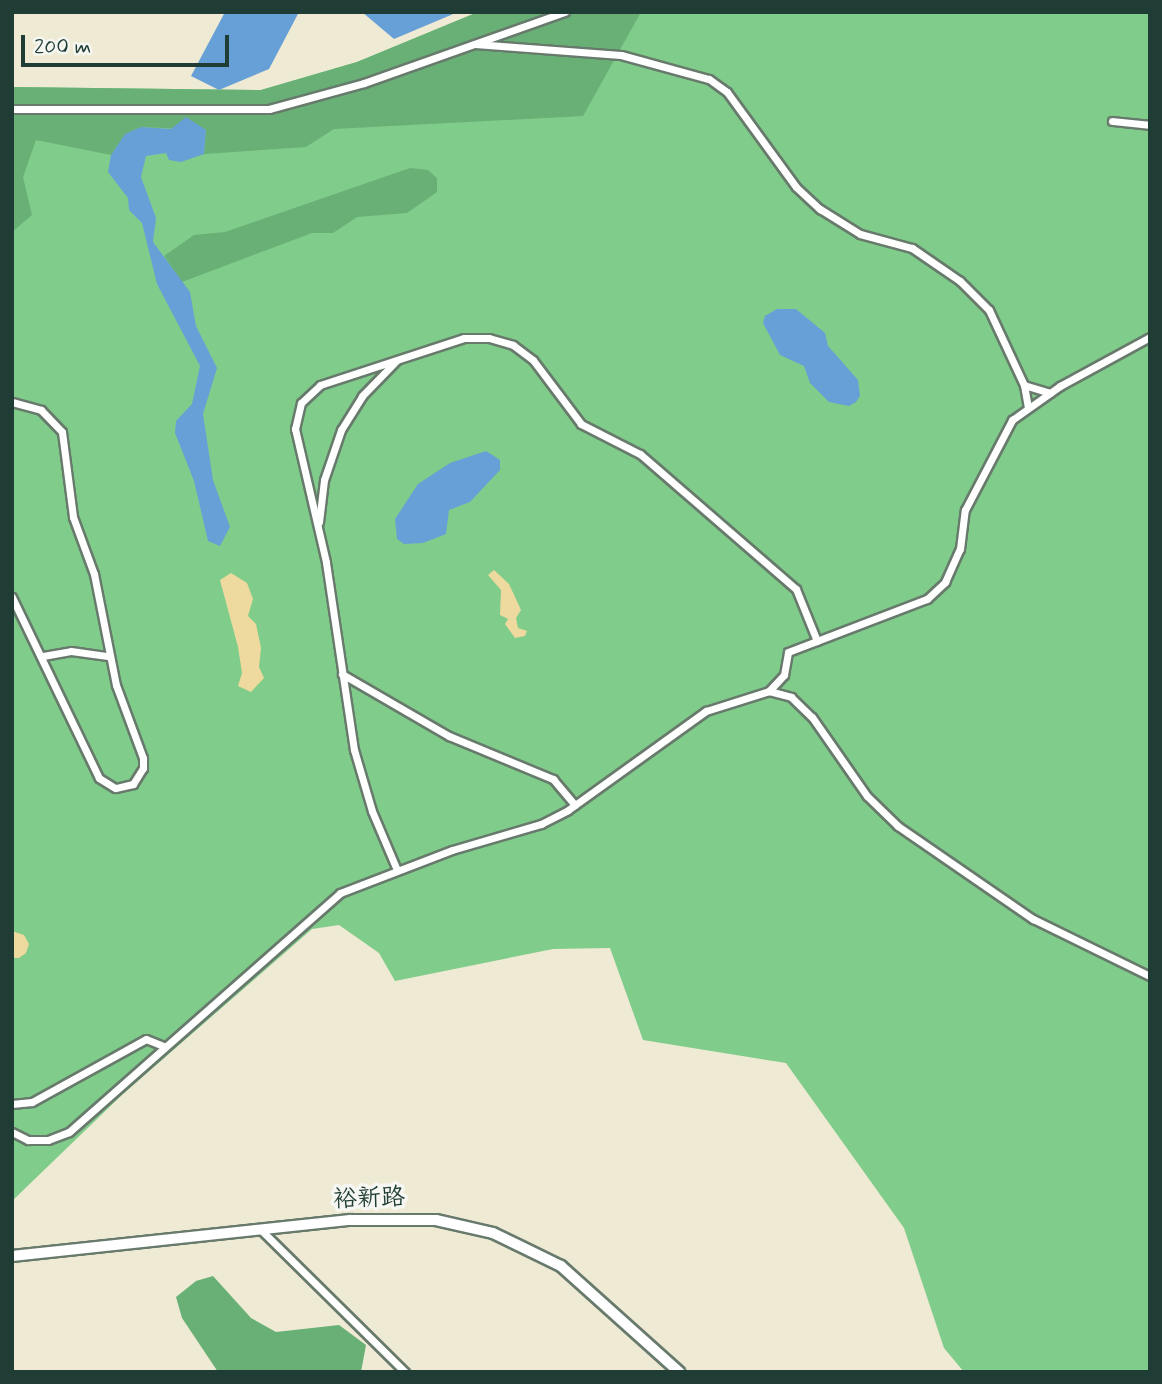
<!DOCTYPE html>
<meta charset="utf-8">
<style>
body{margin:0}
#map{position:relative;width:1162px;height:1384px;overflow:hidden;background:#eeead4;font-family:Mynerve,"LXGW WenKai TC",sans-serif}
div>[style]{position:absolute}
.green>*{inset:0;background:#80cc8a}
.forest>*{inset:0;background:#68b076}
.sand>*{inset:0;background:#eeda9e}
.water>*{inset:0;background:#67a0d6}
.roads{filter:drop-shadow(2px 0 #677a6c) drop-shadow(-2px 0 #677a6c) drop-shadow(0 2px #677a6c) drop-shadow(0 -2px #677a6c)}
.street>*{height:7px;margin:-3.5px;padding:0 3.5px;transform-origin:3.5px;border-radius:3.5px;background:#fff}
.secondary>*{height:10px;margin:-5px;padding:0 5px;transform-origin:5px;border-radius:5px;background:#fff}
span{translate:-50% -50%;white-space:nowrap;text-align:center;line-height:1.15;-webkit-text-stroke:7px #f6f6f2;paint-order:stroke}
.street-label{font-size:24px;color:#1f3d34}
.frame{position:absolute;inset:0;border:14px solid #1f3d34;pointer-events:none}
.scale{position:absolute;left:21px;top:35px;width:208px;height:32px;box-sizing:border-box;border:4px solid #1f3d34;border-top:0;padding-left:9px;font-size:21px;line-height:24px;white-space:nowrap;color:#1f3d34;-webkit-text-stroke:5px #f6f6f2;paint-order:stroke}
</style>
<div id="map">
<div class="green">
<i style="clip-path:polygon(478px 12px,1150px 12px,1150px 1372px,964px 1372px,944px 1348px,904px 1228px,786px 1063px,643px 1040px,610px 948px,553px 949px,395px 981px,379px 953px,339px 925px,312px 929px,123px 1094px,12px 1201px,12px 87px,261px 90px,357px 62px)"></i>
</div>
<div class="forest">
<i style="clip-path:polygon(478px 12px,641px 12px,583px 116px,334px 129px,306px 147px,204px 154px,206px 130px,141px 127px,125px 134px,111px 155px,36px 140px,23px 177px,32px 215px,12px 232px,12px 87px,261px 90px,357px 62px)"></i>
<i style="clip-path:polygon(410px 168px,428px 170px,437px 178px,437px 192px,407px 213px,357px 217px,333px 233px,312px 233px,182px 282px,164px 256px,194px 235px,225px 232px)"></i>
<i style="clip-path:polygon(213px 1276px,251px 1318px,276px 1332px,339px 1325px,366px 1345px,361px 1372px,218px 1372px,182px 1318px,176px 1297px,196px 1281px)"></i>
</div>
<div class="sand">
<i style="clip-path:polygon(494px 570px,509px 584px,521px 610px,516px 618px,518px 628px,527px 631px,525px 636px,515px 638px,505px 624px,508px 619px,500px 615px,501px 590px,488px 575px)"></i>
<i style="clip-path:polygon(231px 573px,247px 583px,253px 599px,248px 616px,256px 624px,261px 648px,259px 667px,264px 678px,251px 692px,238px 686px,242px 673px,238px 647px,220px 580px)"></i>
<i style="clip-path:polygon(12px 931px,24px 935px,29px 944px,26px 953px,19px 958px,12px 958px)"></i>
</div>
<div class="water">
<i style="clip-path:polygon(225px 12px,299px 12px,269px 69px,219px 90px,191px 76px)"></i>
<i style="clip-path:polygon(362px 12px,458px 12px,394px 39px)"></i>
<i style="clip-path:polygon(186px 117px,206px 130px,204px 154px,181px 162px,169px 160px,166px 153px,146px 156px,141px 177px,156px 218px,153px 242px,190px 292px,196px 326px,217px 368px,203px 414px,213px 480px,230px 527px,220px 546px,208px 541px,194px 481px,175px 433px,176px 421px,192px 404px,200px 366px,157px 284px,142px 223px,129px 210px,128px 198px,108px 172px,111px 155px,125px 134px,141px 127px,171px 129px)"></i>
<i style="clip-path:polygon(777px 309px,796px 309px,825px 333px,828px 346px,858px 380px,860px 396px,856px 402px,849px 406px,829px 402px,810px 383px,804px 366px,780px 355px,763px 323px,765px 316px)"></i>
<i style="clip-path:polygon(486px 451px,500px 460px,500px 470px,470px 502px,449px 510px,446px 534px,423px 543px,404px 544px,397px 539px,395px 519px,418px 484px,450px 463px)"></i>
</div>
<div class="roads">
<div class="street">
<i style="left:475px;top:44px;width:146px;rotate:4.3deg"></i>
<i style="left:621px;top:55px;width:91px;rotate:15.3deg"></i>
<i style="left:709px;top:79px;width:22px;rotate:36deg"></i>
<i style="left:727px;top:92px;width:117px;rotate:54deg"></i>
<i style="left:796px;top:187px;width:33px;rotate:43deg"></i>
<i style="left:820px;top:209px;width:47px;rotate:32deg"></i>
<i style="left:860px;top:234px;width:54px;rotate:15.1deg"></i>
<i style="left:912px;top:248px;width:58px;rotate:34.5deg"></i>
<i style="left:960px;top:281px;width:41px;rotate:45deg"></i>
<i style="left:989px;top:310px;width:83px;rotate:65deg"></i>
<i style="left:1024px;top:385px;width:27px;rotate:17deg"></i>
<i style="left:12px;top:109px;width:257px"></i>
<i style="left:269px;top:109px;width:98px;rotate:-15.3deg"></i>
<i style="left:364px;top:83px;width:213px;rotate:-19.5deg"></i>
<i style="left:1112px;top:121px;width:38px;rotate:6deg"></i>
<i style="left:1024px;top:385px;width:23px;rotate:80deg"></i>
<i style="left:12px;top:402px;width:30px;rotate:15deg"></i>
<i style="left:41px;top:410px;width:30px;rotate:46deg"></i>
<i style="left:62px;top:432px;width:86px;rotate:82.6deg"></i>
<i style="left:73px;top:517px;width:61px;rotate:69.8deg"></i>
<i style="left:94px;top:574px;width:113px;rotate:78.8deg"></i>
<i style="left:116px;top:685px;width:78px;rotate:69.7deg"></i>
<i style="left:143px;top:758px;width:10px;rotate:90deg"></i>
<i style="left:143px;top:768px;width:19px;rotate:122deg"></i>
<i style="left:133px;top:784px;width:18px;rotate:167deg"></i>
<i style="left:115px;top:788px;width:19px;rotate:-148deg"></i>
<i style="left:99px;top:778px;width:201px;rotate:-115.7deg"></i>
<i style="left:319px;top:522px;width:42px;rotate:-83.2deg"></i>
<i style="left:324px;top:480px;width:53px;rotate:-71.2deg"></i>
<i style="left:341px;top:430px;width:40px;rotate:-58deg"></i>
<i style="left:362px;top:396px;width:49px;rotate:-45.8deg"></i>
<i style="left:43px;top:656px;width:28px;rotate:-10deg"></i>
<i style="left:71px;top:651px;width:37px;rotate:8deg"></i>
<i style="left:342px;top:674px;width:124px;rotate:30.1deg"></i>
<i style="left:449px;top:736px;width:113px;rotate:22.5deg"></i>
<i style="left:553px;top:779px;width:34px;rotate:50deg"></i>
<i style="left:769px;top:691px;width:22px;rotate:-47deg"></i>
<i style="left:784px;top:675px;width:23px;rotate:-80deg"></i>
<i style="left:788px;top:652px;width:149px;rotate:-20.9deg"></i>
<i style="left:927px;top:599px;width:25px;rotate:-43deg"></i>
<i style="left:945px;top:582px;width:36px;rotate:-66deg"></i>
<i style="left:960px;top:549px;width:39px;rotate:-83deg"></i>
<i style="left:965px;top:510px;width:102px;rotate:-62.4deg"></i>
<i style="left:1012px;top:420px;width:59px;rotate:-35.3deg"></i>
<i style="left:1060px;top:386px;width:102px;rotate:-28.6deg"></i>
<i style="left:397px;top:870px;width:64px;rotate:-113deg"></i>
<i style="left:372px;top:811px;width:64px;rotate:-106.4deg"></i>
<i style="left:354px;top:750px;width:190px;rotate:-98.5deg"></i>
<i style="left:326px;top:562px;width:137px;rotate:-103.1deg"></i>
<i style="left:295px;top:429px;width:27px;rotate:-77deg"></i>
<i style="left:301px;top:403px;width:26px;rotate:-43deg"></i>
<i style="left:320px;top:385px;width:151px;rotate:-18.1deg"></i>
<i style="left:464px;top:338px;width:25px"></i>
<i style="left:489px;top:338px;width:25px;rotate:16deg"></i>
<i style="left:513px;top:345px;width:25px;rotate:37deg"></i>
<i style="left:533px;top:360px;width:80px;rotate:53.1deg"></i>
<i style="left:581px;top:424px;width:66px;rotate:27deg"></i>
<i style="left:640px;top:454px;width:206px;rotate:40.9deg"></i>
<i style="left:796px;top:589px;width:56px;rotate:68deg"></i>
<i style="left:12px;top:1104px;width:20px;rotate:-6deg"></i>
<i style="left:32px;top:1102px;width:130px;rotate:-28.9deg"></i>
<i style="left:146px;top:1039px;width:18px;rotate:22deg"></i>
<i style="left:12px;top:1132px;width:18px;rotate:27deg"></i>
<i style="left:28px;top:1140px;width:20px"></i>
<i style="left:48px;top:1140px;width:22px;rotate:-21deg"></i>
<i style="left:69px;top:1132px;width:361px;rotate:-41.4deg"></i>
<i style="left:340px;top:893px;width:120px;rotate:-21deg"></i>
<i style="left:452px;top:850px;width:93px;rotate:-16.3deg"></i>
<i style="left:541px;top:824px;width:30px;rotate:-27deg"></i>
<i style="left:568px;top:810px;width:170px;rotate:-35.7deg"></i>
<i style="left:706px;top:711px;width:66px;rotate:-17.6deg"></i>
<i style="left:769px;top:691px;width:23px;rotate:15deg"></i>
<i style="left:791px;top:697px;width:29px;rotate:44deg"></i>
<i style="left:812px;top:717px;width:96px;rotate:55.2deg"></i>
<i style="left:867px;top:796px;width:43px;rotate:44.1deg"></i>
<i style="left:898px;top:826px;width:164px;rotate:34.6deg"></i>
<i style="left:1033px;top:919px;width:130px;rotate:26deg"></i>
<i style="left:260px;top:1229px;width:204px;rotate:44.6deg"></i>
</div>
<div class="secondary">
<i style="left:12px;top:1256px;width:340px;rotate:-6.1deg"></i>
<i style="left:350px;top:1220px;width:86px"></i>
<i style="left:436px;top:1220px;width:58px;rotate:12.8deg"></i>
<i style="left:493px;top:1233px;width:76px;rotate:25.9deg"></i>
<i style="left:561px;top:1266px;width:159px;rotate:41.9deg"></i>
</div>
</div>
<div class="street-label">
<span style="left:369px;top:1199px;rotate:-2deg">裕新路</span>
</div>
<div class="frame"></div>
<div class="scale">200 m</div>
</div>
